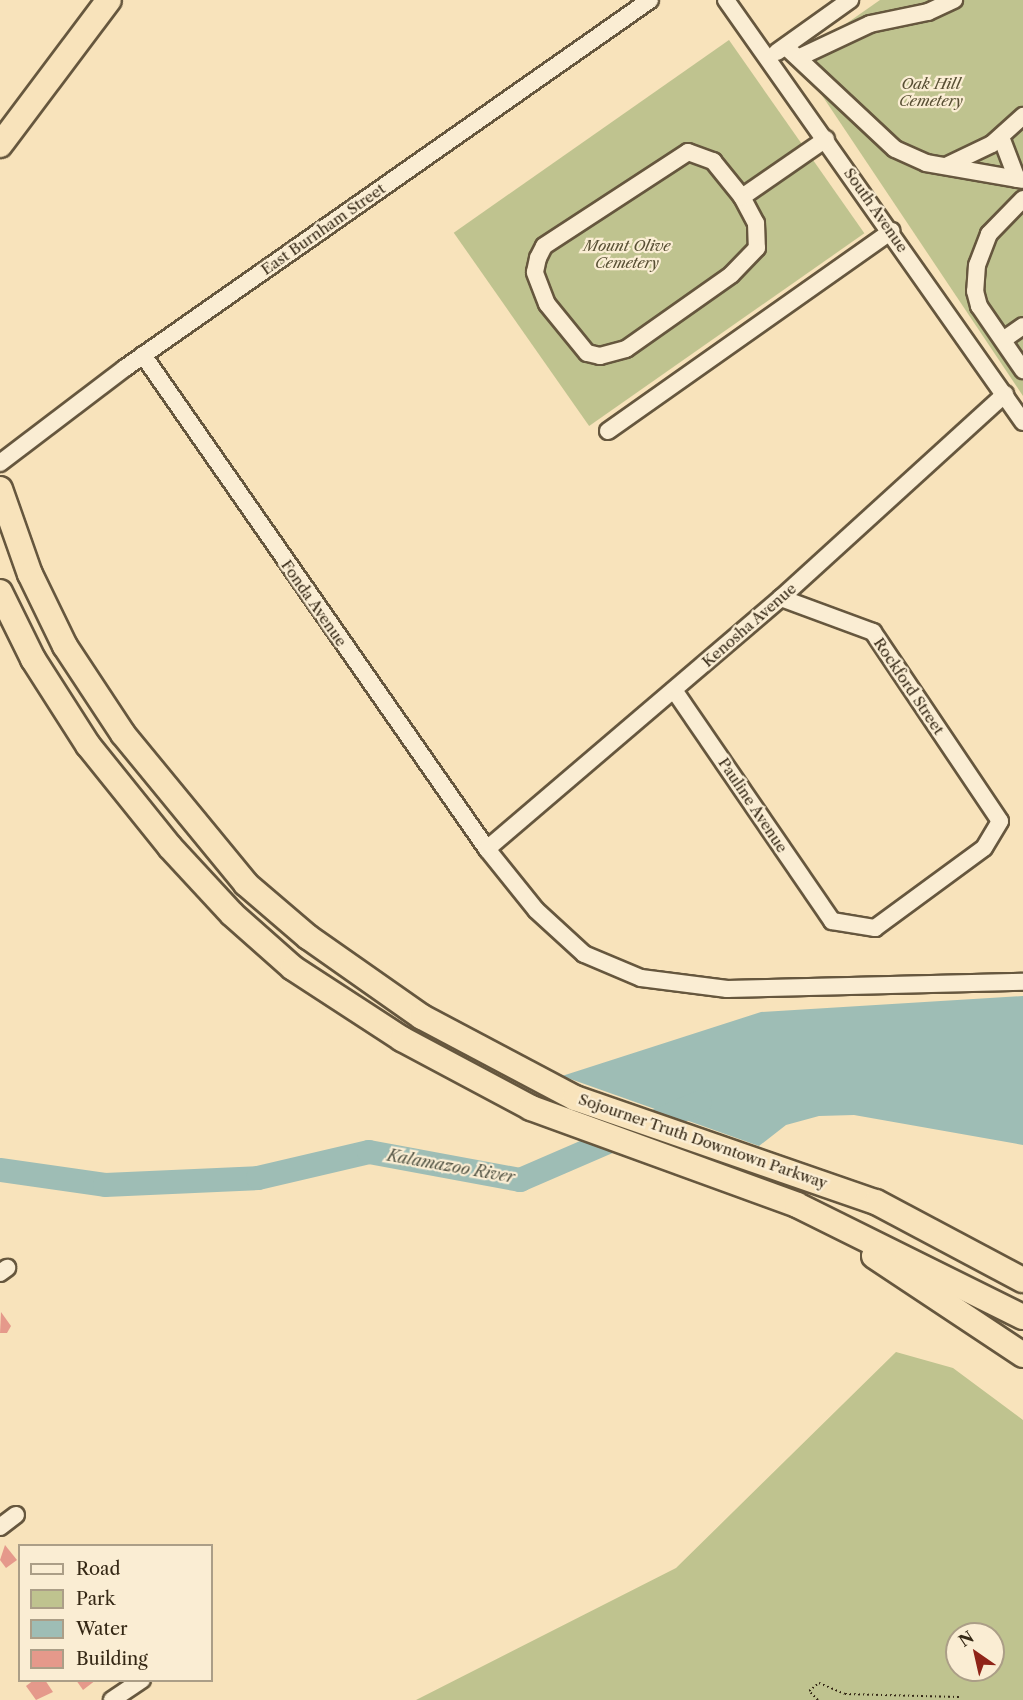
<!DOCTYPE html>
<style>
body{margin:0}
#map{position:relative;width:1023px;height:1700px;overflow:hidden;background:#f8e3bb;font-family:"Libre Caslon Text",serif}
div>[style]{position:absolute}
.green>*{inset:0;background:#bfc38f;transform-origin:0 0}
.water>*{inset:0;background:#9ebdb5}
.river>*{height:24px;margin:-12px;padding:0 12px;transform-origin:12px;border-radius:12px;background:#9ebdb5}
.building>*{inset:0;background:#e5998b}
.path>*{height:2px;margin-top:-1px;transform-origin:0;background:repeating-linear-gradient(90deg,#352815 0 1.5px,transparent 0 4.5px)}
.roads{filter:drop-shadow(2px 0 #66573e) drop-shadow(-2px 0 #66573e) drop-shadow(0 2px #66573e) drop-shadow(0 -2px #66573e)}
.minor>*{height:16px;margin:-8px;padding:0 8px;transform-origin:8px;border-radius:8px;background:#faedd3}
.highway>*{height:24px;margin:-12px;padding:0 12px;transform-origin:12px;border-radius:12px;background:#f8e3bb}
span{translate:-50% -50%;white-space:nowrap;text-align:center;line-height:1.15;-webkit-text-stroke:4.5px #faedd3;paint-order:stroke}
.park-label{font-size:15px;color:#584f34;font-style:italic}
.street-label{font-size:15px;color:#352815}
.water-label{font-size:16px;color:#545545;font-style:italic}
.legend{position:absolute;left:18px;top:1544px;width:195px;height:138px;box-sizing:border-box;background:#faedd3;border:2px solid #ab9e87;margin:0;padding:8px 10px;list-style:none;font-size:18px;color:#352815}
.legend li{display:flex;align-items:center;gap:12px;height:30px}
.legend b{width:30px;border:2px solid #ab9e87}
.north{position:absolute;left:945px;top:1622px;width:60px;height:60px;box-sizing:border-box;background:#faedd3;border:2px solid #ab9e87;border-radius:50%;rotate:326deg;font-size:16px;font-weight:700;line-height:24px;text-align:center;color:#352815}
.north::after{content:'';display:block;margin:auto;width:21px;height:27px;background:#8f2418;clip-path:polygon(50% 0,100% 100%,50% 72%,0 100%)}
</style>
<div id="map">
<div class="green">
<i style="clip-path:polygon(880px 0,1023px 0,1023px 396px,797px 58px)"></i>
<i style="left:729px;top:40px;width:236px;height:336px;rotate:55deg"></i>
<i style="clip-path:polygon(evenodd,896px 1352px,953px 1368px,1023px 1420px,1023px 1700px,416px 1700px,676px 1568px,896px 1352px,957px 1634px,993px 1634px,993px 1670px,957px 1670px,957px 1634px)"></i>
</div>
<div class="water">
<i style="clip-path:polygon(1023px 996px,1023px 1145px,854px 1115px,819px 1116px,786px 1125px,759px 1146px,562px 1076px,761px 1012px)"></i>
</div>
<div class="river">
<i style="left:0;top:1170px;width:106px;rotate:8.1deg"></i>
<i style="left:105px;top:1185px;width:153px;rotate:-2.6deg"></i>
<i style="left:258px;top:1178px;width:114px;rotate:-13.2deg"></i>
<i style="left:369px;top:1152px;width:154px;rotate:10.5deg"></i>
<i style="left:520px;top:1180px;width:196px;rotate:-23.4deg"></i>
</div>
<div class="building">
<i style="clip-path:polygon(1px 1312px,11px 1326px,7px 1333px,0 1333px)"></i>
<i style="clip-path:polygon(5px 1545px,17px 1560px,6px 1568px,0 1560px)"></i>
<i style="clip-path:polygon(34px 1680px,45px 1680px,53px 1692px,36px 1700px,26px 1686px)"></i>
<i style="clip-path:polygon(76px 1680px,96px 1680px,83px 1690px)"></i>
</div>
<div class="path">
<i style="left:818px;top:1700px;width:13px;rotate:-135deg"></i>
<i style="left:809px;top:1691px;width:13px;rotate:-39deg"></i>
<i style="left:819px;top:1683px;width:28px;rotate:23deg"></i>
<i style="left:845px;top:1694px;width:114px;rotate:1.5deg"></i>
</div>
<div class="roads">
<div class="minor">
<i style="left:726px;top:0;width:516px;rotate:54.86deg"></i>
<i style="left:786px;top:47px;width:149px;rotate:43.1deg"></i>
<i style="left:895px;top:149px;width:34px;rotate:24deg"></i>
<i style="left:926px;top:163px;width:98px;rotate:9.9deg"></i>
<i style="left:777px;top:52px;width:90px;rotate:-35.5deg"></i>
<i style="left:800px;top:57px;width:77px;rotate:-25.2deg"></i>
<i style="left:870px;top:24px;width:59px;rotate:-11.7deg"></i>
<i style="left:928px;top:12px;width:29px;rotate:-25deg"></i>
<i style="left:1001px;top:137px;width:45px;rotate:69.1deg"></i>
<i style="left:688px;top:152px;width:27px;rotate:20deg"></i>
<i style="left:713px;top:161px;width:46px;rotate:51.1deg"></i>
<i style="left:742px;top:197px;width:30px;rotate:62deg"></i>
<i style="left:756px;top:223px;width:25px;rotate:88deg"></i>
<i style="left:757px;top:248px;width:37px;rotate:134deg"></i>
<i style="left:731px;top:275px;width:128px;rotate:144.8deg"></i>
<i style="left:626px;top:349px;width:27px;rotate:165deg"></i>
<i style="left:600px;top:356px;width:13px;rotate:-167deg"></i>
<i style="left:587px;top:353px;width:63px;rotate:-129.2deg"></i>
<i style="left:547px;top:304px;width:34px;rotate:-111deg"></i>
<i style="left:535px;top:272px;width:14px;rotate:-78deg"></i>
<i style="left:538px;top:258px;width:13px;rotate:-63deg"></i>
<i style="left:544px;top:246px;width:172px;rotate:-33.1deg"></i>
<i style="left:946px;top:166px;width:51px;rotate:-25.6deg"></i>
<i style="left:992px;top:144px;width:42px;rotate:-42.1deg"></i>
<i style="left:742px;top:197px;width:102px;rotate:-34.6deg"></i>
<i style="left:1023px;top:199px;width:49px;rotate:134.2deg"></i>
<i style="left:989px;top:234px;width:33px;rotate:111deg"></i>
<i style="left:977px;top:265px;width:26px;rotate:94deg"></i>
<i style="left:975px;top:291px;width:16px;rotate:75deg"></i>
<i style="left:979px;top:306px;width:78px;rotate:55.5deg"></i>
<i style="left:1003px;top:340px;width:24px;rotate:-35deg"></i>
<i style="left:143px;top:355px;width:602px;rotate:55.15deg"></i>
<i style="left:487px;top:849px;width:78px;rotate:51.2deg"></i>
<i style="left:536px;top:910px;width:65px;rotate:42.5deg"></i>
<i style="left:584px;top:954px;width:62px;rotate:22.8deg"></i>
<i style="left:641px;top:978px;width:87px;rotate:7.3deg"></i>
<i style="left:727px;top:989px;width:296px;rotate:-1.4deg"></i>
<i style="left:608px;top:431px;width:347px;rotate:-35.2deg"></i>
<i style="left:0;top:463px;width:157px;rotate:-37.2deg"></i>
<i style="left:125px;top:368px;width:641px;rotate:-35.03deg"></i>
<i style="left:674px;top:690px;width:280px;rotate:55.6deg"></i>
<i style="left:832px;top:921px;width:44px;rotate:9.2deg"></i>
<i style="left:875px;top:928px;width:135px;rotate:-36.3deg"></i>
<i style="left:984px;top:848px;width:31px;rotate:-59deg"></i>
<i style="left:1000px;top:821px;width:228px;rotate:-123.9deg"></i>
<i style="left:873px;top:632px;width:98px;rotate:-159.7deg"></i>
<i style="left:487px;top:849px;width:387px;rotate:-40.5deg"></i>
<i style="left:781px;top:598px;width:303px;rotate:-42.3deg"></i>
<i style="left:0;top:1273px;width:9px;rotate:-36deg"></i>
<i style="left:0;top:1527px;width:20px;rotate:-37deg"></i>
<i style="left:112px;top:1700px;width:36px;rotate:-34deg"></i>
</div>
<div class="highway">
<i style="left:0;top:145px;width:181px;rotate:-53.1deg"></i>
<i style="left:0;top:489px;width:90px;rotate:70.6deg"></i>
<i style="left:30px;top:574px;width:80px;rotate:64.1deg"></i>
<i style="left:65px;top:646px;width:105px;rotate:56.6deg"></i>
<i style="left:123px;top:734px;width:194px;rotate:50.6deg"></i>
<i style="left:246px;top:884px;width:82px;rotate:40.5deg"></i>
<i style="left:308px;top:937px;width:139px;rotate:35.1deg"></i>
<i style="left:422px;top:1017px;width:173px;rotate:27.9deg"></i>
<i style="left:575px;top:1098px;width:318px;rotate:19.1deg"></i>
<i style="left:876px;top:1202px;width:166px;rotate:28deg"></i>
<i style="left:0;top:592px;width:75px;rotate:63.8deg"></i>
<i style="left:33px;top:659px;width:102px;rotate:57.4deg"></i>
<i style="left:88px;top:745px;width:131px;rotate:51.2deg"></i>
<i style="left:170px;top:847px;width:91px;rotate:47.2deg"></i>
<i style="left:232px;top:914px;width:81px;rotate:41.5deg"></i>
<i style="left:293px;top:968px;width:130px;rotate:33.1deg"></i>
<i style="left:402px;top:1039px;width:146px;rotate:28.1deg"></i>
<i style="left:531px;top:1108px;width:283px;rotate:20deg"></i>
<i style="left:797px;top:1205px;width:252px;rotate:26.4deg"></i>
<i style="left:874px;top:1256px;width:179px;rotate:33.6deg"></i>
</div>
</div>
<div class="park-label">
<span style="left:931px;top:92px">Oak Hill<br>Cemetery</span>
<span style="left:627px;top:254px">Mount Olive<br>Cemetery</span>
</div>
<div class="street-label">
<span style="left:876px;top:210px;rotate:55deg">South Avenue</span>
<span style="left:323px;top:229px;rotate:-35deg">East Burnham Street</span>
<span style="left:314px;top:603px;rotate:55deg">Fonda Avenue</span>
<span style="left:749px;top:625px;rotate:-41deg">Kenosha Avenue</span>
<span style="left:909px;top:686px;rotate:56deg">Rockford Street</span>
<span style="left:753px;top:805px;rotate:56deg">Pauline Avenue</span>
<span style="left:703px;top:1141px;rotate:19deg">Sojourner Truth Downtown Parkway</span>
</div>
<div class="water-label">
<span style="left:451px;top:1166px;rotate:10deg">Kalamazoo River</span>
</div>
<ul class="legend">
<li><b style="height:8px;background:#faedd3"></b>Road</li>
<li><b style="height:16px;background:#bfc38f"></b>Park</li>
<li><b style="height:16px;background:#9ebdb5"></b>Water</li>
<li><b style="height:16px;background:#e5998b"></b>Building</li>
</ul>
<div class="north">N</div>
</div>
